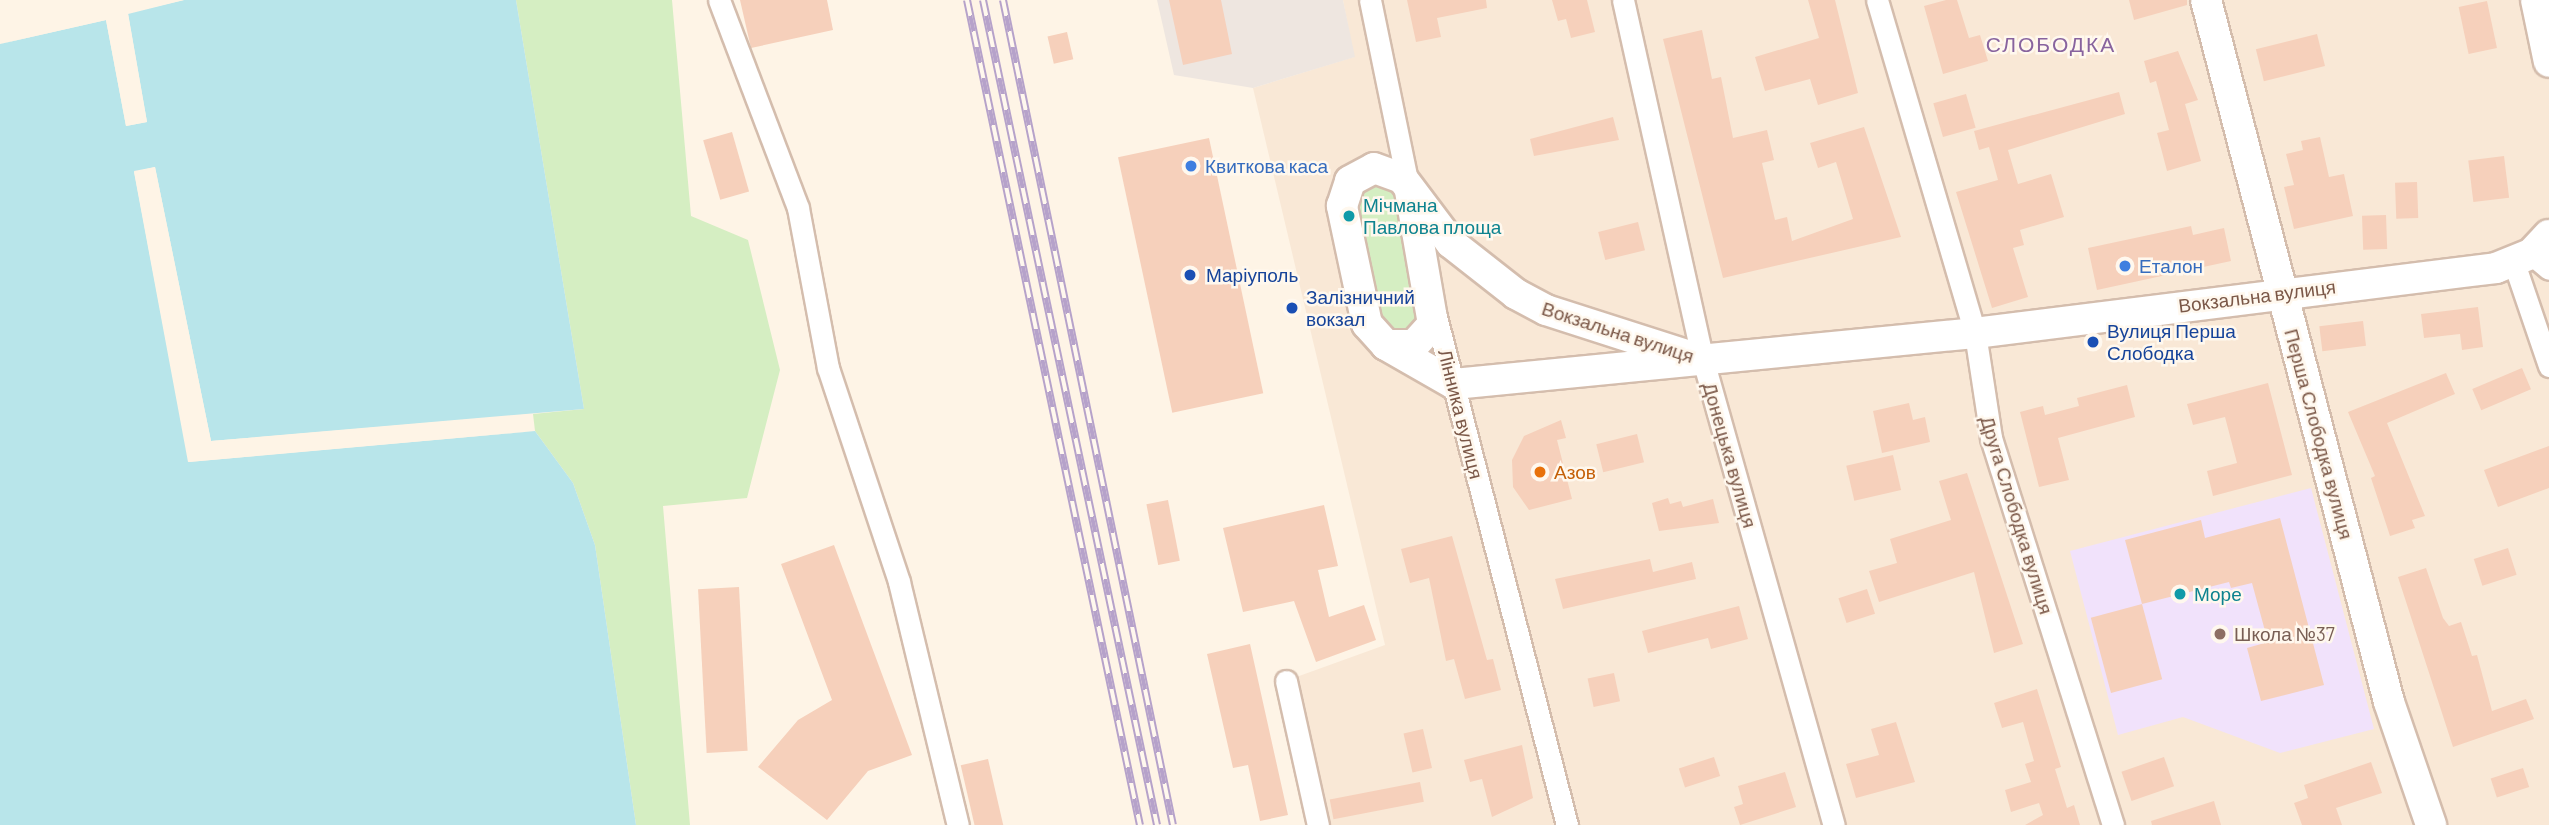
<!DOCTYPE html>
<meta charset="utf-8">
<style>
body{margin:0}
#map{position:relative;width:2549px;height:825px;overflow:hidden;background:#fef4e6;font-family:Barlow,sans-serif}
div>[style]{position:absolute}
.residential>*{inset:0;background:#f9e8d6}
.industrial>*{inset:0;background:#eee6e0}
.education>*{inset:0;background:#f1e2fb}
.green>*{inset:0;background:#d5eec2}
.water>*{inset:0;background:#b8e5ea}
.pier>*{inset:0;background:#fef4e6}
.building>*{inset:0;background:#f6d0bb;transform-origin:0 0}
.roads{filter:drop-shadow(2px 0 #d4bdad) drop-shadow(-2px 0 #d4bdad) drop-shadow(0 2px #d4bdad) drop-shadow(0 -2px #d4bdad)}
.street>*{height:21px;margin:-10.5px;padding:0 10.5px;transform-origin:10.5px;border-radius:10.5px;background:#fff}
.secondary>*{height:30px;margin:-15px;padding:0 15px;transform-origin:15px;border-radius:15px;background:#fff}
.rail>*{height:8px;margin-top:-4px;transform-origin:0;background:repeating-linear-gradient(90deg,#fff8ee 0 16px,#b6a2ca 0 32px);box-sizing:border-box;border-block:2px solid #b6a2ca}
.dots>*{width:19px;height:19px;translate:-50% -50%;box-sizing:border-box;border:4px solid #fff8ee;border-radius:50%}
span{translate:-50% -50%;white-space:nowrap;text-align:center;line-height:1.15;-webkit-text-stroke:5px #fff8ee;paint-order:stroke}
.shop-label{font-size:19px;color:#366cbe}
.left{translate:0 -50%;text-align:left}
.culture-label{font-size:19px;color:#0d838f}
.transit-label{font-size:19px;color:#164399}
.street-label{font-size:19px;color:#7b5848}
.food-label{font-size:19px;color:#c56008}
.education-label{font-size:19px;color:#785e54}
.neighbourhood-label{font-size:21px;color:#88639e;letter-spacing:2px}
</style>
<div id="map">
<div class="residential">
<i style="clip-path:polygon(1343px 0,2549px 0,2549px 825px,1308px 825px,1277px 684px,1385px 645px,1253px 88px,1354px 57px)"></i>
</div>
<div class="industrial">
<i style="clip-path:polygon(1157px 0,1343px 0,1355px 57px,1253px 88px,1174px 75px)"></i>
</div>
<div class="education">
<i style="clip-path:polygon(2311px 488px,2374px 729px,2280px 753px,2183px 717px,2118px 735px,2070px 551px)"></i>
</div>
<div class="green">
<i style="clip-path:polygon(516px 0,672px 0,691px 216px,748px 240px,780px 370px,747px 498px,663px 506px,690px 825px,636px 825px,595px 545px,573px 483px,535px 431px,533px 414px,584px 409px)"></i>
<i style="clip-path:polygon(1362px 179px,1397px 185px,1425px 310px,1414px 337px,1379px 330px,1351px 205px)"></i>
</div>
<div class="water">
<i style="clip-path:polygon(184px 0,516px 0,584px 409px,211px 441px,155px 167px,134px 171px,189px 462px,535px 431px,573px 483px,595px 545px,636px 825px,0 825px,0 44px,106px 20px,126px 126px,147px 122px,128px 13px)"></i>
</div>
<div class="pier">
<i style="clip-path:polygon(169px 0,184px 0,128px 14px,147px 122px,126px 126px,106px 20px,0 44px,107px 17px,129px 122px,143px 119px,124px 13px)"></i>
<i style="clip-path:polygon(155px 167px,211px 441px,533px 414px,209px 444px,153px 171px,138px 174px,191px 459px,535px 431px,188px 462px,134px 172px)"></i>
</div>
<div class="building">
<i style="clip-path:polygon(740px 0,827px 0,833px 30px,751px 48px)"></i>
<i style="clip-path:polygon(1169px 0,1221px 0,1232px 54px,1183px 65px)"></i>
<i style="clip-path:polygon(1407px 0,1486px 0,1487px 8px,1437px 18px,1441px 37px,1416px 42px)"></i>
<i style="clip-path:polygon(1552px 0,1587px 0,1595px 32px,1571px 38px,1566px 19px,1558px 21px)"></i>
<i style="clip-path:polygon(1808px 0,1835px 0,1858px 93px,1818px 105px,1810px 79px,1765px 91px,1755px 57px,1819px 38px)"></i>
<i style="clip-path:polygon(1946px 0,1957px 0,1969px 38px,1980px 35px,1988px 61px,1943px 74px,1924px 6px)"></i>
<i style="clip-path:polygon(2129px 0,2187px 0,2187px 5px,2134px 20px)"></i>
<i style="left:2487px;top:1px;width:48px;height:29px;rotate:78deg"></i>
<i style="clip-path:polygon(1702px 30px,1712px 79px,1721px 77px,1733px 138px,1767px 130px,1774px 160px,1762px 163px,1775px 220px,1787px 217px,1792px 241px,1853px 219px,1836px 162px,1818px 168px,1810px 143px,1864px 127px,1901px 237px,1723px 278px,1663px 39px)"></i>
<i style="left:1067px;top:32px;width:28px;height:20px;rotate:77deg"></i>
<i style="left:2317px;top:34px;width:33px;height:63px;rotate:76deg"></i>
<i style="clip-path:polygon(2178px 51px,2198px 100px,2185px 104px,2201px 161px,2167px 171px,2157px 133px,2169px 130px,2156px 81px,2150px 83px,2144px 61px)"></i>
<i style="clip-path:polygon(2119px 92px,2125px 114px,2008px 150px,2018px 184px,2051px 174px,2064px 217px,2020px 230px,2024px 245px,2013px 248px,2028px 297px,1992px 308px,1956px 192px,1998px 180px,1989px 147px,1979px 150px,1974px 131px)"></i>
<i style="left:1966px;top:94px;width:35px;height:34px;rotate:74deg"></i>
<i style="clip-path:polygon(1613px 117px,1619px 140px,1534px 156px,1530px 139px)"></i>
<i style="left:732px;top:132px;width:62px;height:30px;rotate:74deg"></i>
<i style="clip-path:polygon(2320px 137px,2329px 177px,2344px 174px,2353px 216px,2294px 229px,2284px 187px,2294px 185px,2286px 154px,2303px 150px,2301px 141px)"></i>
<i style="left:1209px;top:138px;width:261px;height:93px;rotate:78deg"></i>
<i style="left:2504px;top:156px;width:42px;height:36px;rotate:83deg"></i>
<i style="left:2417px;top:182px;width:36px;height:22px;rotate:88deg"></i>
<i style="left:2386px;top:215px;width:34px;height:24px;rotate:88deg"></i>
<i style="left:1638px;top:222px;width:29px;height:41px;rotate:76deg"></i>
<i style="clip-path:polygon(2191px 226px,2193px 235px,2224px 228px,2231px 261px,2097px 290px,2088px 248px)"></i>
<i style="clip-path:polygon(2478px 307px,2483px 347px,2462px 350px,2460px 334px,2424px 338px,2421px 314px)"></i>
<i style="left:2363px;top:321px;width:25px;height:44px;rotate:83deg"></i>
<i style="left:2522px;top:368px;width:23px;height:54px;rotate:67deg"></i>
<i style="clip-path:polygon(2446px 373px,2455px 394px,2387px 423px,2425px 516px,2412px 520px,2415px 528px,2390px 536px,2371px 478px,2375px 476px,2348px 412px)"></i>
<i style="clip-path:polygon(2268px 383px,2292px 475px,2213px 496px,2207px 471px,2237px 463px,2225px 417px,2193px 425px,2187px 404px)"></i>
<i style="clip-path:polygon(2127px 385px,2135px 417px,2058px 438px,2069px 480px,2039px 487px,2020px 412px,2043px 406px,2045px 415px,2079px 406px,2077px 398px)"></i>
<i style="clip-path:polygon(1909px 403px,1913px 420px,1925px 417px,1930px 442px,1882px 453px,1873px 411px)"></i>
<i style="clip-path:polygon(1561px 420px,1566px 438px,1557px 440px,1572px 499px,1529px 510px,1513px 487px,1512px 460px,1524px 436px)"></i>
<i style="left:1637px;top:434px;width:29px;height:42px;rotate:76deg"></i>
<i style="clip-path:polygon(2549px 446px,2549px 488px,2498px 507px,2484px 470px)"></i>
<i style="left:1893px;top:455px;width:36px;height:48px;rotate:77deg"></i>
<i style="clip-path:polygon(1967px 473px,2023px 644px,1994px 653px,1974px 572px,1879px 602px,1869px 571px,1897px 563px,1890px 539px,1951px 520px,1939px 481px)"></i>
<i style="clip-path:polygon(1668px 498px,1670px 504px,1681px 501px,1683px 507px,1713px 499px,1719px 523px,1659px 531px,1652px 503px)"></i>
<i style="left:1168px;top:500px;width:62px;height:22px;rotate:79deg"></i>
<i style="clip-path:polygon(1324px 505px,1338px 566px,1318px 570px,1329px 617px,1364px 605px,1376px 640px,1316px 662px,1294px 601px,1243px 612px,1223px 528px)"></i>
<i style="clip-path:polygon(2280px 518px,2324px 685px,2261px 701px,2247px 648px,2268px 642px,2252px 583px,2231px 588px,2229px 582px,2142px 604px,2125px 540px,2201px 520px,2205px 538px)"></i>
<i style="clip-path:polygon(1452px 536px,1487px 660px,1493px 659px,1501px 690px,1465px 699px,1454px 659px,1446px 661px,1429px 578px,1410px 583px,1401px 549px)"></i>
<i style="clip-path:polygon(834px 545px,912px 755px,868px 771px,827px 820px,758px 767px,798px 720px,832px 700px,781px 564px)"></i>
<i style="left:2508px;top:548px;width:28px;height:36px;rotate:72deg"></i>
<i style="clip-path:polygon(1650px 559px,1653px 572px,1692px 562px,1696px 579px,1563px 609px,1555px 579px)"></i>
<i style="clip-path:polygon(2426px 568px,2443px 618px,2449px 626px,2461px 622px,2472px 656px,2477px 655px,2492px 711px,2526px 699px,2534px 719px,2453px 747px,2398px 577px)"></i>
<i style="left:739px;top:587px;width:164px;height:41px;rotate:87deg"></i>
<i style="left:1867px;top:589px;width:26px;height:30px;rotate:72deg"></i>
<i style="left:2142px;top:604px;width:78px;height:53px;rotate:75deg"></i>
<i style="clip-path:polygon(1739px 606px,1748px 639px,1711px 649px,1708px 638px,1648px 653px,1642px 631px)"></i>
<i style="clip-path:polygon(1250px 644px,1288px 815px,1260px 821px,1248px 765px,1233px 768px,1207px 654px)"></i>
<i style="left:1614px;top:673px;width:29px;height:27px;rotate:78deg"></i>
<i style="clip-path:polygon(2037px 689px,2061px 767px,2055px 769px,2067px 808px,2074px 805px,2080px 825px,2025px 825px,2043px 815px,2039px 803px,2011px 812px,2005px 790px,2031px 782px,2025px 764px,2034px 761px,2023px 722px,2002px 728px,1994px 703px)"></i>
<i style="clip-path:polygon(1896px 722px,1915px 782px,1856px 798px,1846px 764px,1879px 755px,1871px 729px)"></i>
<i style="left:1423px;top:729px;width:40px;height:20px;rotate:77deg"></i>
<i style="clip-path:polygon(1522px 745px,1533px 798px,1492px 817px,1482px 779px,1470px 782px,1464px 760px)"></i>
<i style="left:1714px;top:757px;width:20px;height:37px;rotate:72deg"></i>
<i style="left:2164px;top:757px;width:31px;height:45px;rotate:71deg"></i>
<i style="left:988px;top:759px;width:68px;height:28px;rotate:77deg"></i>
<i style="clip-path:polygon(2371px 762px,2382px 793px,2336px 808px,2342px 825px,2302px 825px,2294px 803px,2308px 798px,2304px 785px)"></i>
<i style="left:2523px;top:768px;width:20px;height:34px;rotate:72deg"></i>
<i style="clip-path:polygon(1785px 772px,1796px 807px,1740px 825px,1734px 807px,1743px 804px,1738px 786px)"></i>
<i style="left:1420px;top:782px;width:20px;height:92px;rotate:79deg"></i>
<i style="clip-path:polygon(2214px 801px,2221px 825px,2152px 825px,2151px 821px)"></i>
</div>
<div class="roads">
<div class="street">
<i style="left:719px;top:0;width:222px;rotate:69.2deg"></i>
<i style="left:798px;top:208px;width:163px;rotate:79.4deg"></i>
<i style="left:828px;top:368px;width:225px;rotate:71.6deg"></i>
<i style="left:899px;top:582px;width:250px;rotate:76.4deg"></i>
<i style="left:1370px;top:0;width:194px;rotate:78.4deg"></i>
<i style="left:1623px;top:0;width:369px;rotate:77.5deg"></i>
<i style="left:1703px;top:360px;width:483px;rotate:74.3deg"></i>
<i style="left:1877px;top:0;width:347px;rotate:73.6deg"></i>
<i style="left:1975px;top:333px;width:106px;rotate:81.3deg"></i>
<i style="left:1991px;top:438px;width:406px;rotate:72.5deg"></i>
<i style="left:2531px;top:254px;width:23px;rotate:40deg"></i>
<i style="left:2514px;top:263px;width:109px;rotate:71.2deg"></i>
<i style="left:1434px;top:309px;width:533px;rotate:75.55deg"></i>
<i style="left:1286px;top:681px;width:148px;rotate:77.5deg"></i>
</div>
<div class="secondary">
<i style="left:2206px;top:0;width:725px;rotate:75.39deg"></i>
<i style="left:2389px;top:702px;width:130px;rotate:71.1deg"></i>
<i style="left:2536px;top:0;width:63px;rotate:78.2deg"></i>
<i style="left:1410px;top:191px;width:135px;rotate:80.2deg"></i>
<i style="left:1433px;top:324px;width:28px;rotate:132deg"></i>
<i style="left:1414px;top:345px;width:28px;rotate:180deg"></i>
<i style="left:1386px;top:345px;width:28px;rotate:-132deg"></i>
<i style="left:1367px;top:324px;width:121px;rotate:-102deg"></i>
<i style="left:1342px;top:206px;width:26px;rotate:-72deg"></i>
<i style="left:1350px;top:181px;width:27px;rotate:-28deg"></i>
<i style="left:1374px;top:168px;width:30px;rotate:20deg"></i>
<i style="left:1402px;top:178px;width:81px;rotate:53deg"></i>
<i style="left:1451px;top:243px;width:83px;rotate:38.1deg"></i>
<i style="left:1516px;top:294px;width:34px;rotate:28deg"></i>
<i style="left:1546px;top:310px;width:150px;rotate:17.8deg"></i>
<i style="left:1386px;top:345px;width:78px;rotate:29.8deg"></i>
<i style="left:1454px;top:384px;width:523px;rotate:-5.59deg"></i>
<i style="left:1975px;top:333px;width:525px;rotate:-7.11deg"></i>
<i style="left:2496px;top:268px;width:38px;rotate:-22deg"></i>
<i style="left:2531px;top:254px;width:26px;rotate:-47deg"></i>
</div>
</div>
<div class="rail">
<i style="left:967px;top:0;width:843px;rotate:78.16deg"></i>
<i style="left:983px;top:0;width:843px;rotate:78.09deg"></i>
<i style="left:1003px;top:0;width:842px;rotate:78.36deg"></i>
</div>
<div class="dots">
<i style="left:1191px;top:166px;background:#3f7fe0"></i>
<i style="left:1349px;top:216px;background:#0f9aa8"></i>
<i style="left:2125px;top:266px;background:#3f7fe0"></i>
<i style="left:1190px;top:275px;background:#1a4fb4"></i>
<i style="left:1292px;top:308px;background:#1a4fb4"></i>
<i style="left:2093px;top:342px;background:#1a4fb4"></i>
<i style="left:1540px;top:472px;background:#e8710a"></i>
<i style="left:2180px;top:594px;background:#0f9aa8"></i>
<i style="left:2220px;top:634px;background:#8d6e63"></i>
</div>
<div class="shop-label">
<span class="left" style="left:1205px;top:166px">Квиткова каса</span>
<span class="left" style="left:2139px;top:266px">Еталон</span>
</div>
<div class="culture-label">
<span class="left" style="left:1363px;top:216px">Мічмана<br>Павлова площа</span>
<span class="left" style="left:2194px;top:594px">Море</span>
</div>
<div class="transit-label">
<span class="left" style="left:1206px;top:275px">Маріуполь</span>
<span class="left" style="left:1306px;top:308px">Залізничний<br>вокзал</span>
<span class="left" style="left:2107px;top:342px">Вулиця Перша<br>Слободка</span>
</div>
<div class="street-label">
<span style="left:2257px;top:296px;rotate:-7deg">Вокзальна вулиця</span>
<span style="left:1618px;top:332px;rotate:18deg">Вокзальна вулиця</span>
<span style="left:1461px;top:414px;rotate:76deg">Лінника вулиця</span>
<span style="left:2319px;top:434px;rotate:75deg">Перша Слободка вулиця</span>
<span style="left:1730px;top:455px;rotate:74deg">Донецька вулиця</span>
<span style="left:2017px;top:515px;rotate:73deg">Друга Слободка вулиця</span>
</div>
<div class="food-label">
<span class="left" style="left:1554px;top:472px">Азов</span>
</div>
<div class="education-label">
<span class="left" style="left:2234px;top:634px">Школа №37</span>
</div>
<div class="neighbourhood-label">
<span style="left:2051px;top:44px">СЛОБОДКА</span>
</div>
</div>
